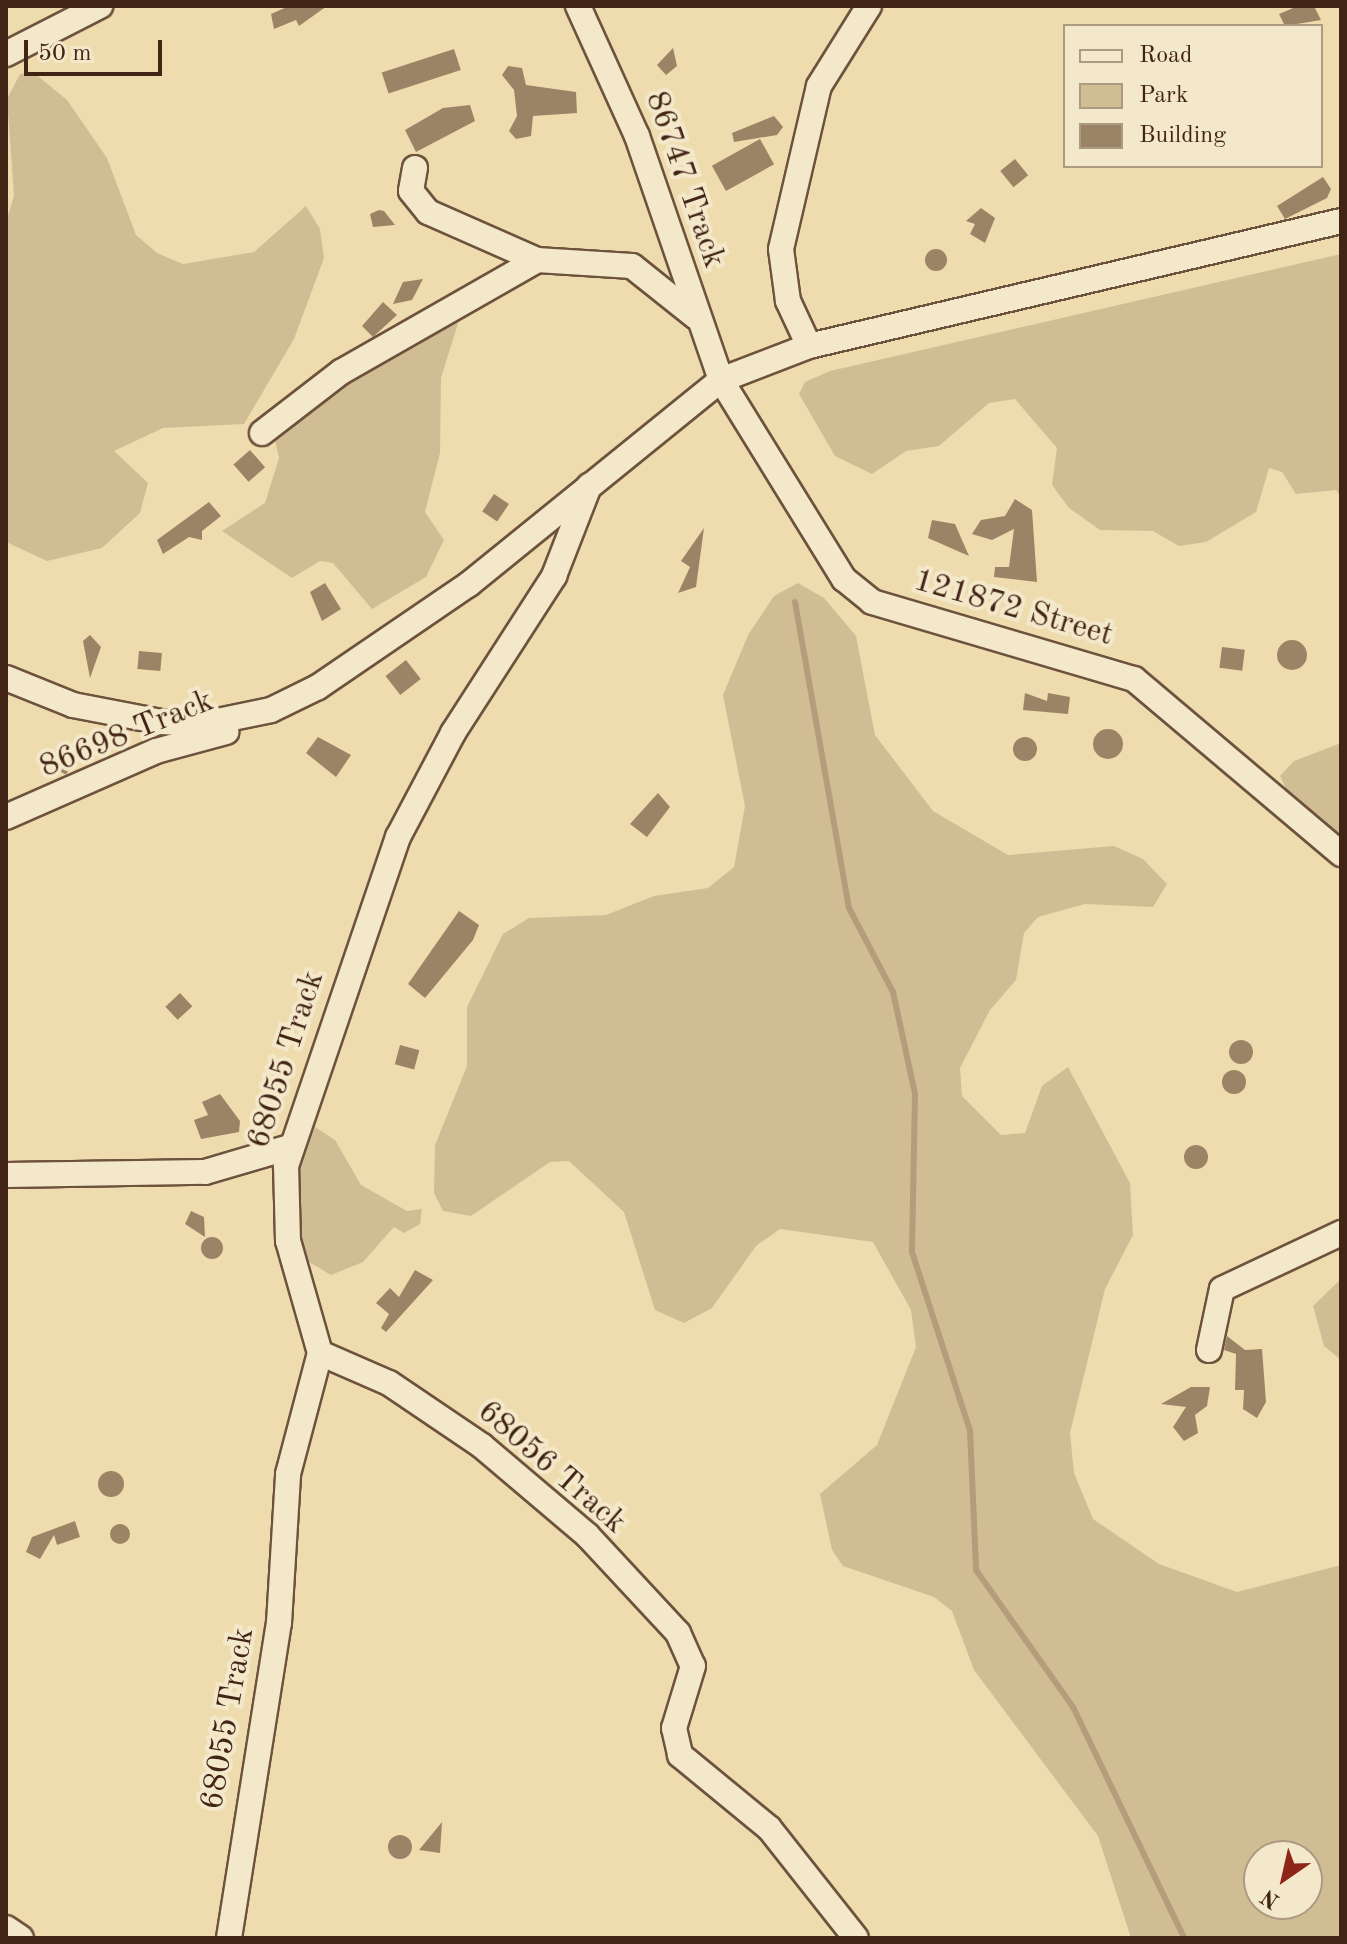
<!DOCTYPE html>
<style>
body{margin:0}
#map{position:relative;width:1347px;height:1944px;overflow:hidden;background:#eedcae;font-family:"Old Standard TT",serif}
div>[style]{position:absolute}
.green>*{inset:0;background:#d1bd94}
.stream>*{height:6px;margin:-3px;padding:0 3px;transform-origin:3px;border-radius:3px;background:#b49d7b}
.building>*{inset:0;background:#9b8466;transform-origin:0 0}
.round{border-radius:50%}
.roads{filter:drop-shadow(2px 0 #6d523d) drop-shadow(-2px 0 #6d523d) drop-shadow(0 2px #6d523d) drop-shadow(0 -2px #6d523d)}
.minor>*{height:24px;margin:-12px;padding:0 12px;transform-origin:12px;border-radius:12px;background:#f4e8ca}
span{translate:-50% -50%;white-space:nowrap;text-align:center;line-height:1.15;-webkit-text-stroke:8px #f4e8ca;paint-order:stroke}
.street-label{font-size:32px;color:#422417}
.frame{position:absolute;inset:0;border:8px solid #422417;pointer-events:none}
.legend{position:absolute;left:1063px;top:24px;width:260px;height:144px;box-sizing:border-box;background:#f4e8ca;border:2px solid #ad9a82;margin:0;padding:10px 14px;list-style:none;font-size:24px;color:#422417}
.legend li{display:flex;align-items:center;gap:16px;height:40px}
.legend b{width:40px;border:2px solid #ad9a82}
.north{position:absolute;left:1243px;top:1840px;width:80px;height:80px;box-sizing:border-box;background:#f4e8ca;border:2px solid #ad9a82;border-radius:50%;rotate:214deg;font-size:22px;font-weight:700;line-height:32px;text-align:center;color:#422417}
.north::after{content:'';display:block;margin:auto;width:28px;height:36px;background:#8f2418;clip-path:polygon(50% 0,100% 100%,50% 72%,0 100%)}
.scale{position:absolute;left:24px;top:40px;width:138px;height:36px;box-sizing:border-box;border:4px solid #422417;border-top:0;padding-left:10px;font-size:24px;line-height:28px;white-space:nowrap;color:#422417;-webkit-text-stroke:6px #f4e8ca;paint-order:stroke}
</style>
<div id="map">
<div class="green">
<i style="clip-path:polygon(33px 72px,67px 100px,107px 158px,136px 235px,157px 253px,183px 264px,254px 252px,306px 206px,320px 229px,324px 258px,294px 339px,244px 424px,163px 428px,114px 451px,148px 483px,140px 513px,102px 548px,47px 561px,6px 542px,6px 222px,14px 196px,7px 99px,20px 74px)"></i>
<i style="clip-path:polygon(1341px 254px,1341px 497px,1336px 490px,1296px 494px,1282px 472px,1269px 468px,1256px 512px,1206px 542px,1179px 546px,1153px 531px,1100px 530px,1069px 508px,1052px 485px,1057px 448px,1015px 399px,989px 403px,939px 446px,906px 451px,872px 474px,835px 456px,799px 394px,805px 382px,830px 371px)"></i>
<i style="clip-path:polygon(460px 317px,441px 378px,440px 453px,425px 512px,444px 540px,426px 577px,372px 609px,333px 563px,320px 561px,292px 578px,222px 531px,265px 503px,279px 458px,275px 441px,344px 382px)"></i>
<i style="clip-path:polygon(evenodd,798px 583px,824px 598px,856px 636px,875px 735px,933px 811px,1008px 855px,1114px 846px,1143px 859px,1167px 884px,1153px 907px,1085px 904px,1038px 917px,1024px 933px,1016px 980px,990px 1010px,960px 1068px,962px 1096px,1001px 1135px,1025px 1133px,1042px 1086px,1068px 1067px,1130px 1183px,1133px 1235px,1105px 1289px,1070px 1433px,1074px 1473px,1093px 1519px,1159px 1564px,1237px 1592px,1341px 1565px,1341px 1938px,1131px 1938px,1098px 1836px,974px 1670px,952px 1611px,934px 1597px,843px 1566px,832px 1550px,820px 1494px,877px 1445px,916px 1347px,911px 1310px,873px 1242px,780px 1229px,756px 1246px,712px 1308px,684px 1323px,655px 1310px,624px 1212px,569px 1161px,550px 1162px,471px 1216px,443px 1211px,434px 1193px,435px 1145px,467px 1066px,467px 1007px,503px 934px,529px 918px,606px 915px,654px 896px,708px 888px,734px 867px,745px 806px,723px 695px,748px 635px,774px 596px,798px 583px,1259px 1856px,1307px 1856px,1307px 1904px,1259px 1904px,1259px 1856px)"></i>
<i style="clip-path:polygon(1341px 743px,1341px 839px,1291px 799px,1280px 776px,1294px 761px)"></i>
<i style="clip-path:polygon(315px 1127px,335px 1140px,361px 1185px,407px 1211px,422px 1209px,420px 1224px,404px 1233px,394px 1227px,363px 1262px,331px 1275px,309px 1262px,295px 1218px,296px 1182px)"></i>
<i style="clip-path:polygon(1341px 1279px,1341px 1360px,1324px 1346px,1313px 1306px)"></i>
</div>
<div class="stream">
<i style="left:795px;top:602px;width:311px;rotate:80deg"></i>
<i style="left:849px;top:908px;width:95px;rotate:62.4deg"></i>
<i style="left:893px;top:992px;width:104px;rotate:77.8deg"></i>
<i style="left:915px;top:1094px;width:158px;rotate:91.1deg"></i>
<i style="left:912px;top:1252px;width:187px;rotate:72deg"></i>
<i style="left:970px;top:1430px;width:140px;rotate:87.5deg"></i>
<i style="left:976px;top:1570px;width:168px;rotate:54.7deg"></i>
<i style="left:1073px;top:1707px;width:256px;rotate:64.3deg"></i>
</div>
<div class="building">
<i style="clip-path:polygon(289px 6px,327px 6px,299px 26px,296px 20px,274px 29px,271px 14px)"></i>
<i style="clip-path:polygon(1298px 6px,1314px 6px,1321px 20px,1285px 26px,1279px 14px)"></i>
<i style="clip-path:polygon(673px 48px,677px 66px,666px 75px,657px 65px)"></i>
<i style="left:454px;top:49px;width:22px;height:76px;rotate:72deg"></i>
<i style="clip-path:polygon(508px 66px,522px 68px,526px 85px,576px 92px,577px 113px,533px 116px,531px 136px,516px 139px,509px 131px,517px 116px,514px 90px,502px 75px)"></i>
<i style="clip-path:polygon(470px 105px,475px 121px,416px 152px,405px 130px,443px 108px)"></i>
<i style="clip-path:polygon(774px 116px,783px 127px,777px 135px,734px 142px,732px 133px)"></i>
<i style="left:760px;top:139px;width:29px;height:55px;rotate:61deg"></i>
<i style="left:1015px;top:159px;width:21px;height:19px;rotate:51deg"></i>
<i style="clip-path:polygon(1323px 177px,1331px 189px,1327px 198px,1285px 219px,1277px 206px)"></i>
<i style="clip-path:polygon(981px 208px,995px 218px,985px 243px,970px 234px,975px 224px,966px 221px)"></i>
<i style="clip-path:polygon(379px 210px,384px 211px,395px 225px,373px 227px,370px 214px)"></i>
<i class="round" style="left:925px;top:249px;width:22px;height:22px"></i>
<i style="clip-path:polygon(423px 279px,412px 300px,393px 304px,403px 282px)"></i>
<i style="clip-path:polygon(383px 302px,397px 315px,373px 337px,362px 326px)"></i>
<i style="left:250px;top:450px;width:23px;height:22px;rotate:49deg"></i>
<i style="left:494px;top:494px;width:18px;height:21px;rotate:34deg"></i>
<i style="clip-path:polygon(1015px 499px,1032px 510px,1037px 582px,994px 577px,995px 567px,1009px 567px,1014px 529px,992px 540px,972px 534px,981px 520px,1005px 516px)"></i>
<i style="clip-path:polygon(209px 502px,221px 516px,202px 531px,202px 540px,189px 537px,163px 554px,157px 540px)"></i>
<i style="clip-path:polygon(932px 520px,955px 524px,969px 556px,928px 538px)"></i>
<i style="clip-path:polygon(704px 528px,696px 587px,678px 593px,690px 567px,681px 561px)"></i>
<i style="clip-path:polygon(325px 583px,341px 609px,322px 621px,310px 592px)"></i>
<i style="clip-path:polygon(90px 635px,101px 647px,90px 678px,83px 641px)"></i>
<i class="round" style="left:1277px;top:640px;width:30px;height:30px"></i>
<i style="left:1222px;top:647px;width:23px;height:21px;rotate:7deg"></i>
<i style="left:139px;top:651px;width:23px;height:18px;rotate:5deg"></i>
<i style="left:406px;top:660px;width:24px;height:26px;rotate:52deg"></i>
<i style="clip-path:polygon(1025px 693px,1047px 701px,1048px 693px,1070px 697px,1068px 714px,1023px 710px)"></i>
<i class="round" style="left:1093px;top:729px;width:30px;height:30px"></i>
<i class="round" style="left:1013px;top:737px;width:24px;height:24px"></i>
<i style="clip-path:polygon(318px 737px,351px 755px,336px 777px,306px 753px)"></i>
<i style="left:54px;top:751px;width:21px;height:16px;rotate:25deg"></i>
<i style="clip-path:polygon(658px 793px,670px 807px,647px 837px,630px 824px)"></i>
<i style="clip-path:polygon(459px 911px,479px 925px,473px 940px,425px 998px,408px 984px)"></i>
<i style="left:180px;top:993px;width:18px;height:20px;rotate:47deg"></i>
<i class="round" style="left:1229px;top:1040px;width:24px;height:24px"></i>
<i style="left:400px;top:1045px;width:20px;height:20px;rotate:15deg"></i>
<i class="round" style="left:1222px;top:1070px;width:24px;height:24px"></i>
<i style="clip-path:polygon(220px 1094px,240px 1121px,239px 1132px,201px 1139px,194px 1120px,208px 1115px,202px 1102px)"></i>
<i class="round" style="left:1184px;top:1145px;width:24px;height:24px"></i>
<i style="clip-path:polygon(191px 1211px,204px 1217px,205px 1237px,185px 1224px)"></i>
<i class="round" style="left:201px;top:1237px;width:22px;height:22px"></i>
<i style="clip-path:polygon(415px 1270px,433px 1280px,386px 1332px,381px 1328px,389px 1314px,376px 1303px,390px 1288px,399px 1297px)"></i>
<i style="clip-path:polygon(1227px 1336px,1245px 1350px,1262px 1349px,1266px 1402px,1257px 1418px,1243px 1409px,1244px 1390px,1235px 1390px,1236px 1354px,1224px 1350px)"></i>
<i style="clip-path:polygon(1191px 1387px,1210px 1387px,1207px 1406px,1195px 1415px,1198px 1433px,1184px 1441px,1173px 1427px,1186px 1407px,1161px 1404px)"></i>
<i class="round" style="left:98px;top:1471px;width:26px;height:26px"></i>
<i style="clip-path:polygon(75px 1521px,80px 1537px,57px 1545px,54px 1535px,40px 1559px,26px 1552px,32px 1537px)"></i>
<i class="round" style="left:110px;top:1524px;width:20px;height:20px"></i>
<i style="clip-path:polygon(442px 1822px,440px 1853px,419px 1850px)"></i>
<i class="round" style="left:388px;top:1835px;width:24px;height:24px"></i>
</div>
<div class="roads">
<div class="minor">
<i style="left:578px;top:6px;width:143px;rotate:65.6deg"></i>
<i style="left:637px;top:136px;width:258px;rotate:71deg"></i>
<i style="left:721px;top:380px;width:234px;rotate:58.3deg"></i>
<i style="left:844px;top:579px;width:36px;rotate:39deg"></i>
<i style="left:872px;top:602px;width:273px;rotate:16.4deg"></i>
<i style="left:1134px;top:679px;width:271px;rotate:40.2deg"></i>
<i style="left:6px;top:54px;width:106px;rotate:-27.1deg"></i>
<i style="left:415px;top:168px;width:23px;rotate:100deg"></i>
<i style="left:411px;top:191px;width:27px;rotate:51deg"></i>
<i style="left:428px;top:212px;width:119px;rotate:23.8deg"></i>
<i style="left:809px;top:346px;width:50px;rotate:-115deg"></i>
<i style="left:788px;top:301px;width:52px;rotate:-97.7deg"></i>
<i style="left:781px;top:249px;width:167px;rotate:-76.9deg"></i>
<i style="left:819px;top:86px;width:94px;rotate:-58deg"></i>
<i style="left:262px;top:433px;width:100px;rotate:-37.7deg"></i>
<i style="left:341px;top:372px;width:226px;rotate:-29.7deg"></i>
<i style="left:537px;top:260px;width:95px;rotate:3.6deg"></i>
<i style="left:632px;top:266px;width:82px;rotate:38.6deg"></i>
<i style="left:6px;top:678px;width:72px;rotate:21.9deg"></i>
<i style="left:73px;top:705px;width:90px;rotate:10.9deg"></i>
<i style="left:161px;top:722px;width:42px;rotate:2.7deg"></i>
<i style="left:203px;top:724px;width:69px;rotate:-11.6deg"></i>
<i style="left:271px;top:710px;width:52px;rotate:-26.1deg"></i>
<i style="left:318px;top:687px;width:183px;rotate:-34.3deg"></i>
<i style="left:469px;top:584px;width:324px;rotate:-39deg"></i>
<i style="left:721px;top:380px;width:94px;rotate:-21.1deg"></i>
<i style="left:809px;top:346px;width:546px;rotate:-13.22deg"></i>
<i style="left:6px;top:817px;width:164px;rotate:-23.7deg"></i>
<i style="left:156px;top:751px;width:73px;rotate:-15.2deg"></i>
<i style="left:6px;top:1175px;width:199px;rotate:-0.9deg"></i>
<i style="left:205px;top:1172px;width:89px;rotate:-16.4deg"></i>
<i style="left:1209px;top:1350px;width:62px;rotate:-78deg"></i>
<i style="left:1222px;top:1289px;width:132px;rotate:-25.2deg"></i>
<i style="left:320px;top:1353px;width:75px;rotate:23.5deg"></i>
<i style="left:389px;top:1383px;width:112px;rotate:34.1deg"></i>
<i style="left:482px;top:1446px;width:138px;rotate:40.3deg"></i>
<i style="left:587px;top:1535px;width:134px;rotate:47.1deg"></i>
<i style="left:678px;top:1633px;width:36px;rotate:66deg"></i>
<i style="left:693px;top:1666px;width:65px;rotate:107deg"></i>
<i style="left:674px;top:1728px;width:28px;rotate:77deg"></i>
<i style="left:680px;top:1755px;width:115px;rotate:39.4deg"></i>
<i style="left:769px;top:1828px;width:140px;rotate:51.7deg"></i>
<i style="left:6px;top:1928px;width:18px;rotate:34deg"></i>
<i style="left:229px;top:1938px;width:319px;rotate:-81deg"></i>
<i style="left:279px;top:1623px;width:149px;rotate:-86.5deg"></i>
<i style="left:288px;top:1474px;width:125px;rotate:-75.2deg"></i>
<i style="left:320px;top:1353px;width:116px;rotate:-105.9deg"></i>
<i style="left:288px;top:1241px;width:75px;rotate:-91.5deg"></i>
<i style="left:286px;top:1166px;width:348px;rotate:-71.2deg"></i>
<i style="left:398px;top:837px;width:118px;rotate:-62.1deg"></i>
<i style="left:453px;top:733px;width:187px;rotate:-57.2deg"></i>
<i style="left:554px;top:576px;width:97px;rotate:-68.7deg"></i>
</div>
</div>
<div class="street-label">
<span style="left:684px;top:180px;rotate:71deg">86747 Track</span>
<span style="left:1013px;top:609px;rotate:16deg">121872 Street</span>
<span style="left:127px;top:735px;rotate:-22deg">86698 Track</span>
<span style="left:287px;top:1060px;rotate:-72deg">68055 Track</span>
<span style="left:551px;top:1468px;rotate:41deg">68056 Track</span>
<span style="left:229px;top:1719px;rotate:-80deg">68055 Track</span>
</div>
<div class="frame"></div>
<ul class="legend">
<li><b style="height:10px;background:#f4e8ca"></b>Road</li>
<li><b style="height:22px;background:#d1bd94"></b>Park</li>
<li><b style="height:22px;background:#9b8466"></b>Building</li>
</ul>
<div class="north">N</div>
<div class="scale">50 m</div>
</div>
